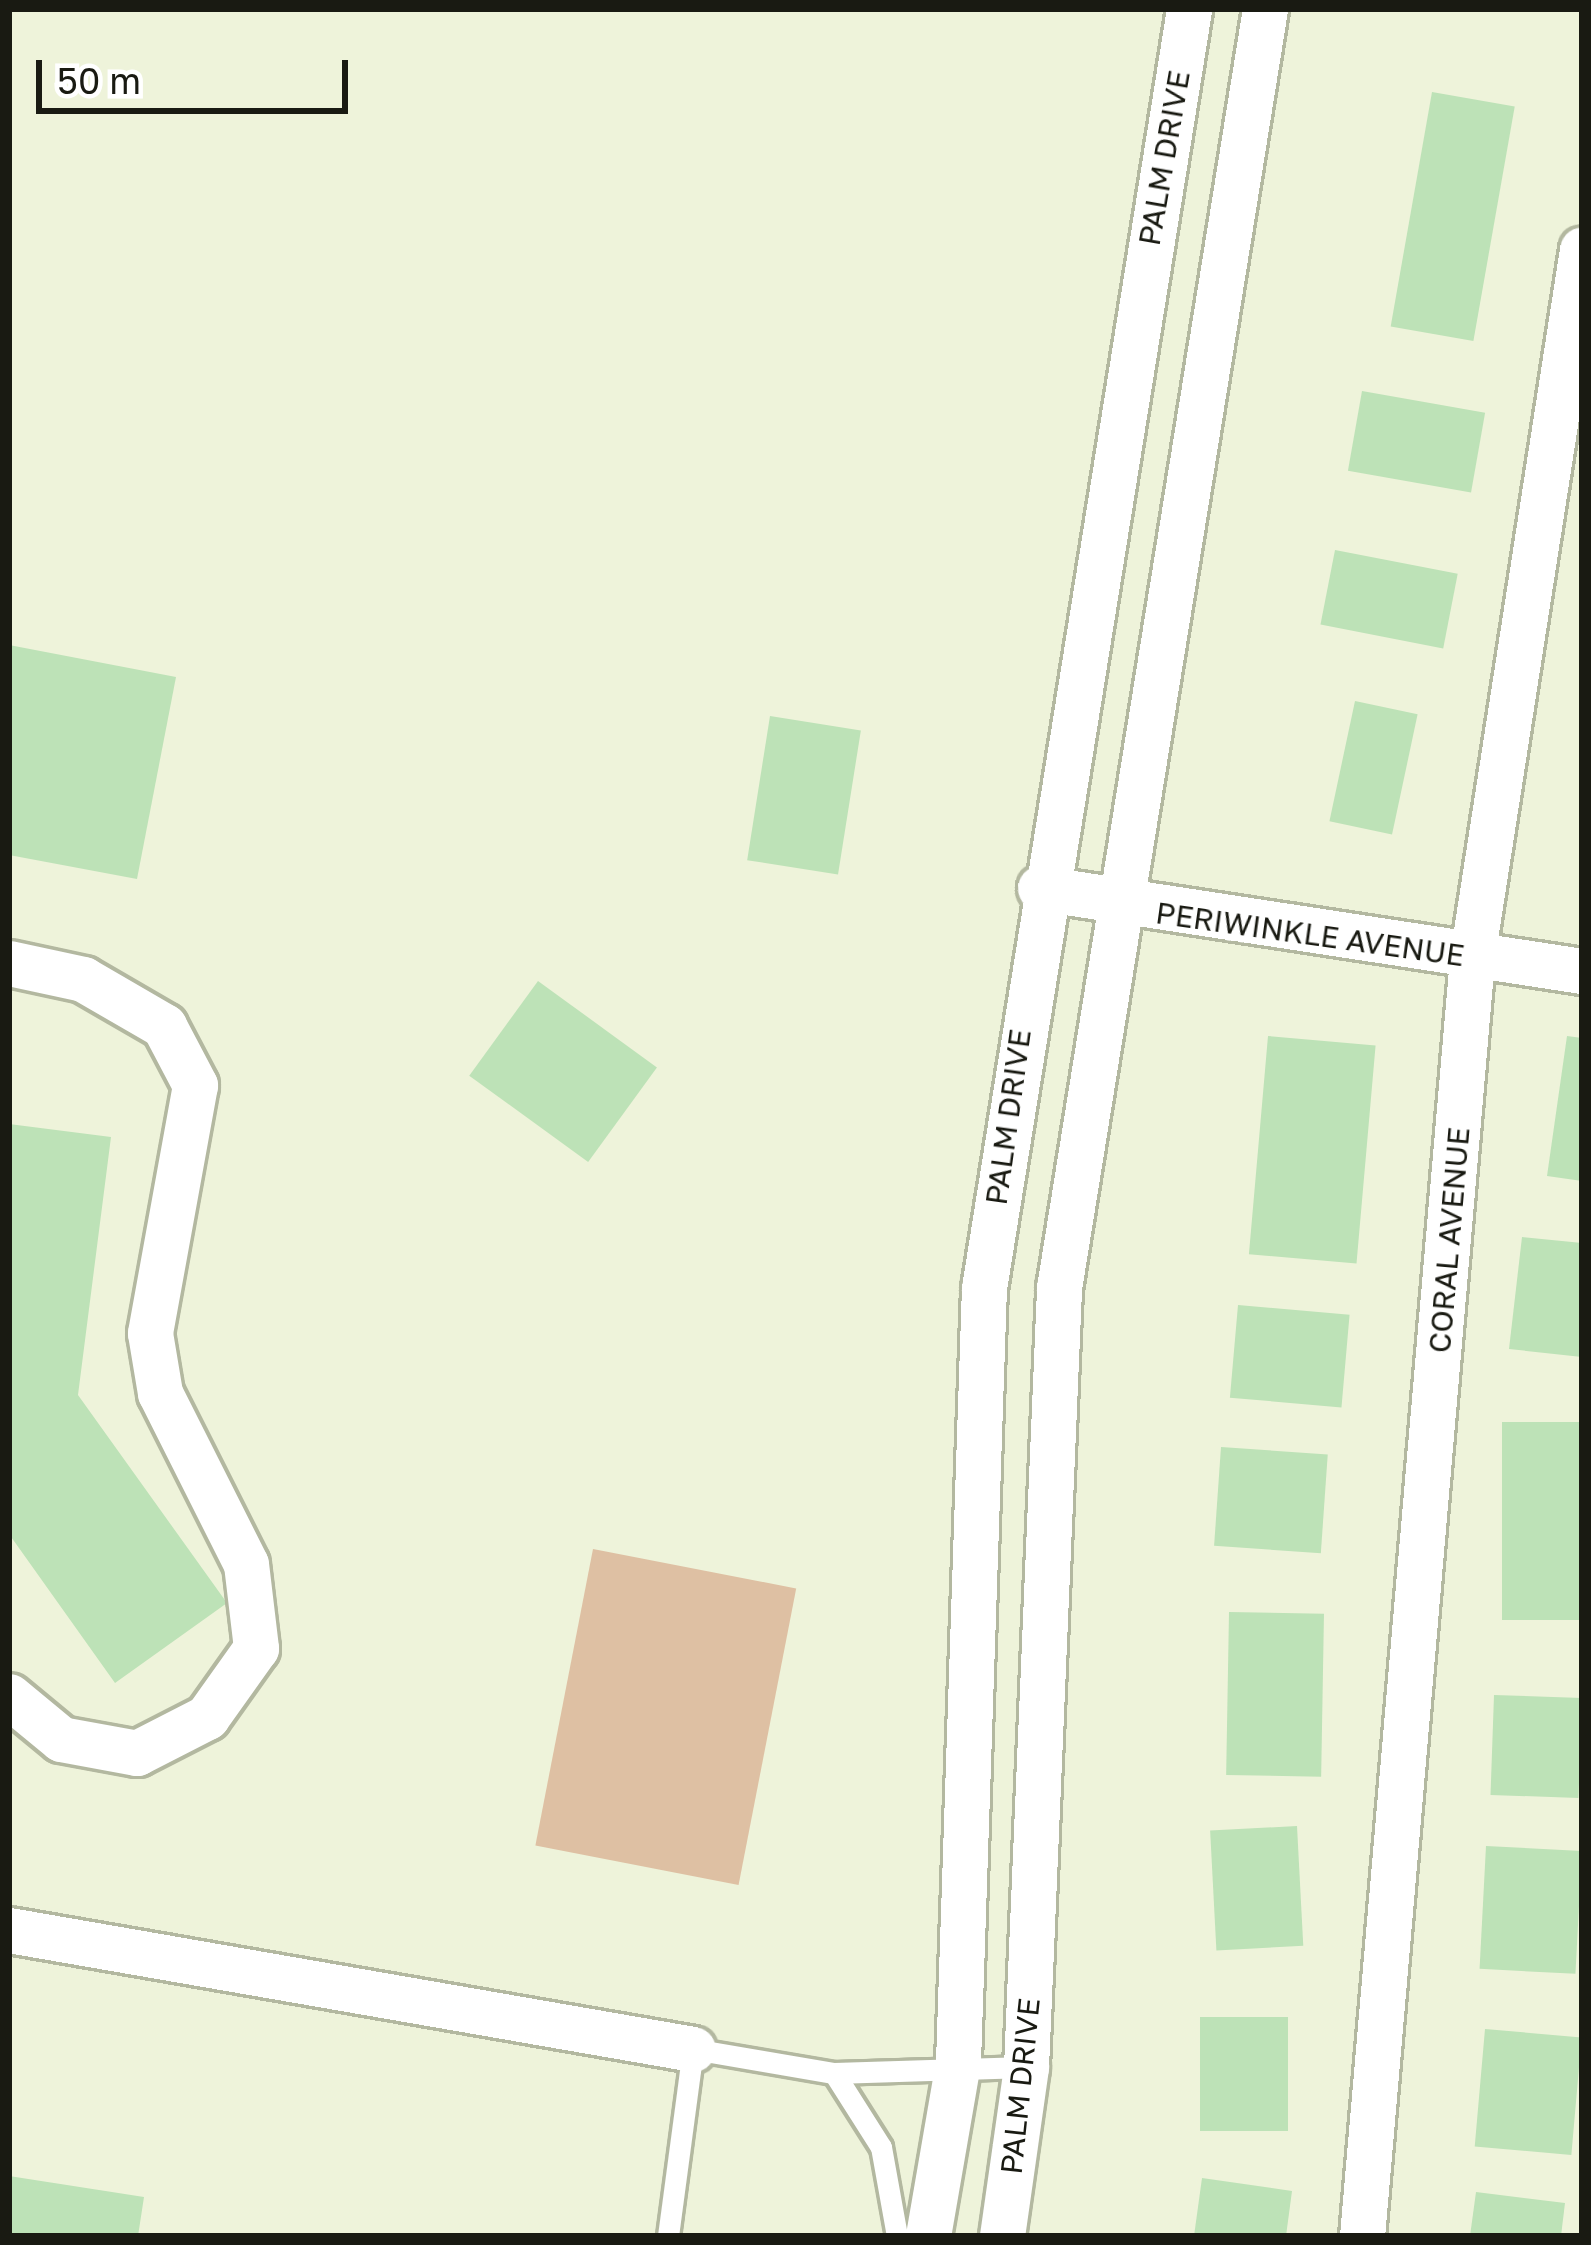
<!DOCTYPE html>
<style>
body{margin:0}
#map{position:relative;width:1591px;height:2245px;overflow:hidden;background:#eef3da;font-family:"Golos Text",sans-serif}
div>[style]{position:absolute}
.green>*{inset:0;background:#dec0a3;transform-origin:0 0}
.building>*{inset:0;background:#bde2b7;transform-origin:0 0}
.roads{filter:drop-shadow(3px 0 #b3b8a0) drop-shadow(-3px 0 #b3b8a0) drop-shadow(0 3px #b3b8a0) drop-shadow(0 -3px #b3b8a0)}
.service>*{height:21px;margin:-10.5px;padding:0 10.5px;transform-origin:10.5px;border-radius:10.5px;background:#fff}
.minor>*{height:45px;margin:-22.5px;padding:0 22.5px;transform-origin:22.5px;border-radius:22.5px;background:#fff}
span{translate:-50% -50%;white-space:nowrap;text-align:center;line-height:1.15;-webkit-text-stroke:10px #fff;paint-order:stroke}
.street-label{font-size:30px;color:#191a12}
.frame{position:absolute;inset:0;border:12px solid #191a12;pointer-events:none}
.scale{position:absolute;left:36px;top:60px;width:312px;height:54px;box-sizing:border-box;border:6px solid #191a12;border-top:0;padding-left:15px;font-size:36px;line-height:42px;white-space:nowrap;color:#191a12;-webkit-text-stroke:9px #fff;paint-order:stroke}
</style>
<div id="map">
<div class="green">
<i style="left:593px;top:1549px;width:207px;height:302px;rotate:11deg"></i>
</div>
<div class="building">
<i style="left:1432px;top:92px;width:84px;height:238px;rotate:10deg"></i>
<i style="left:1362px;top:391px;width:125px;height:81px;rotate:10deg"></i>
<i style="left:1335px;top:550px;width:125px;height:76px;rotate:11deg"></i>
<i style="clip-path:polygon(9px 645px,176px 677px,137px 879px,9px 855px)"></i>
<i style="left:1355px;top:701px;width:64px;height:123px;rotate:12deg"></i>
<i style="left:770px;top:716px;width:92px;height:146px;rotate:9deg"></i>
<i style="left:538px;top:981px;width:147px;height:117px;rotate:36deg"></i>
<i style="left:1268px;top:1036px;width:108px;height:219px;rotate:5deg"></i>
<i style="clip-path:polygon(1567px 1036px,1582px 1038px,1582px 1181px,1547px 1176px)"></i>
<i style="clip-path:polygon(9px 1124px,111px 1137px,78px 1395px,227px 1603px,115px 1683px,9px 1534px)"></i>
<i style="clip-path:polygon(1522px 1237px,1582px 1243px,1582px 1357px,1509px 1349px)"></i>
<i style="left:1238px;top:1305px;width:112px;height:93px;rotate:5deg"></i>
<i style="left:1502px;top:1422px;width:80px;height:198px"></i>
<i style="left:1221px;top:1447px;width:107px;height:99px;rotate:4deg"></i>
<i style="left:1229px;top:1612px;width:95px;height:163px;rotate:1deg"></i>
<i style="left:1494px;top:1695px;width:88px;height:100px;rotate:2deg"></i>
<i style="left:1297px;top:1826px;width:120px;height:87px;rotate:87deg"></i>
<i style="left:1486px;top:1846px;width:96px;height:123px;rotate:3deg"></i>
<i style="left:1200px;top:2017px;width:88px;height:114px"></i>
<i style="left:1485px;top:2029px;width:97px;height:118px;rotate:5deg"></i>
<i style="clip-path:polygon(9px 2176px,144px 2197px,138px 2236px,9px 2236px)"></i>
<i style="clip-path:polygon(1202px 2178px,1292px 2191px,1286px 2236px,1194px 2236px)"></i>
<i style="clip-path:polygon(1476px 2192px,1565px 2203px,1561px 2236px,1470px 2236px)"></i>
</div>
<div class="roads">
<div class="service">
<i style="left:834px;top:2073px;width:88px;rotate:57.6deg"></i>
<i style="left:881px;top:2147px;width:90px;rotate:79.8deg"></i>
<i style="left:668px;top:2236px;width:189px;rotate:-82.4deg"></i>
<i style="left:693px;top:2049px;width:143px;rotate:9.7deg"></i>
<i style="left:834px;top:2073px;width:192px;rotate:-1.8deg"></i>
</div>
<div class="minor">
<i style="left:1040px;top:888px;width:548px;rotate:8.71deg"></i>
<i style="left:9px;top:963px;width:76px;rotate:12.2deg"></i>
<i style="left:83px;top:979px;width:94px;rotate:30.1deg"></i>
<i style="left:164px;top:1026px;width:67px;rotate:62.3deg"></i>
<i style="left:195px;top:1085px;width:252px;rotate:100.3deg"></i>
<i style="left:150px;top:1333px;width:61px;rotate:80.5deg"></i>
<i style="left:160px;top:1393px;width:191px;rotate:63.3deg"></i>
<i style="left:246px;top:1564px;width:85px;rotate:83.2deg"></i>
<i style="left:256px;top:1648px;width:85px;rotate:125.4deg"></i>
<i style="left:207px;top:1717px;width:79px;rotate:152.8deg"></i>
<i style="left:137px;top:1753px;width:77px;rotate:-169.6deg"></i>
<i style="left:61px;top:1739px;width:67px;rotate:-140.4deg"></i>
<i style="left:9px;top:1930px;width:694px;rotate:9.87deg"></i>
<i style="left:928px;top:2236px;width:177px;rotate:-80.2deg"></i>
<i style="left:958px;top:2062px;width:774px;rotate:-88.08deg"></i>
<i style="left:984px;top:1288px;width:1295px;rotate:-80.89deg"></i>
<i style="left:1002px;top:2236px;width:171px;rotate:-81.9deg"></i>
<i style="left:1026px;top:2067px;width:780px;rotate:-87.57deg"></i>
<i style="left:1059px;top:1288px;width:1295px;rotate:-80.85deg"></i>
<i style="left:1362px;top:2236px;width:1284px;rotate:-85.08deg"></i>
<i style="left:1472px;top:957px;width:716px;rotate:-81.16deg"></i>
</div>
</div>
<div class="street-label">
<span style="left:1164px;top:158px;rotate:-80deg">PALM DRIVE</span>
<span style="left:1310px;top:934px;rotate:8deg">PERIWINKLE AVENUE</span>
<span style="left:1008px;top:1117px;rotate:-82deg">PALM DRIVE</span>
<span style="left:1449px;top:1240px;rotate:-85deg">CORAL AVENUE</span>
<span style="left:1020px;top:2086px;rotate:-84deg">PALM DRIVE</span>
</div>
<div class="frame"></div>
<div class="scale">50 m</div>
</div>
